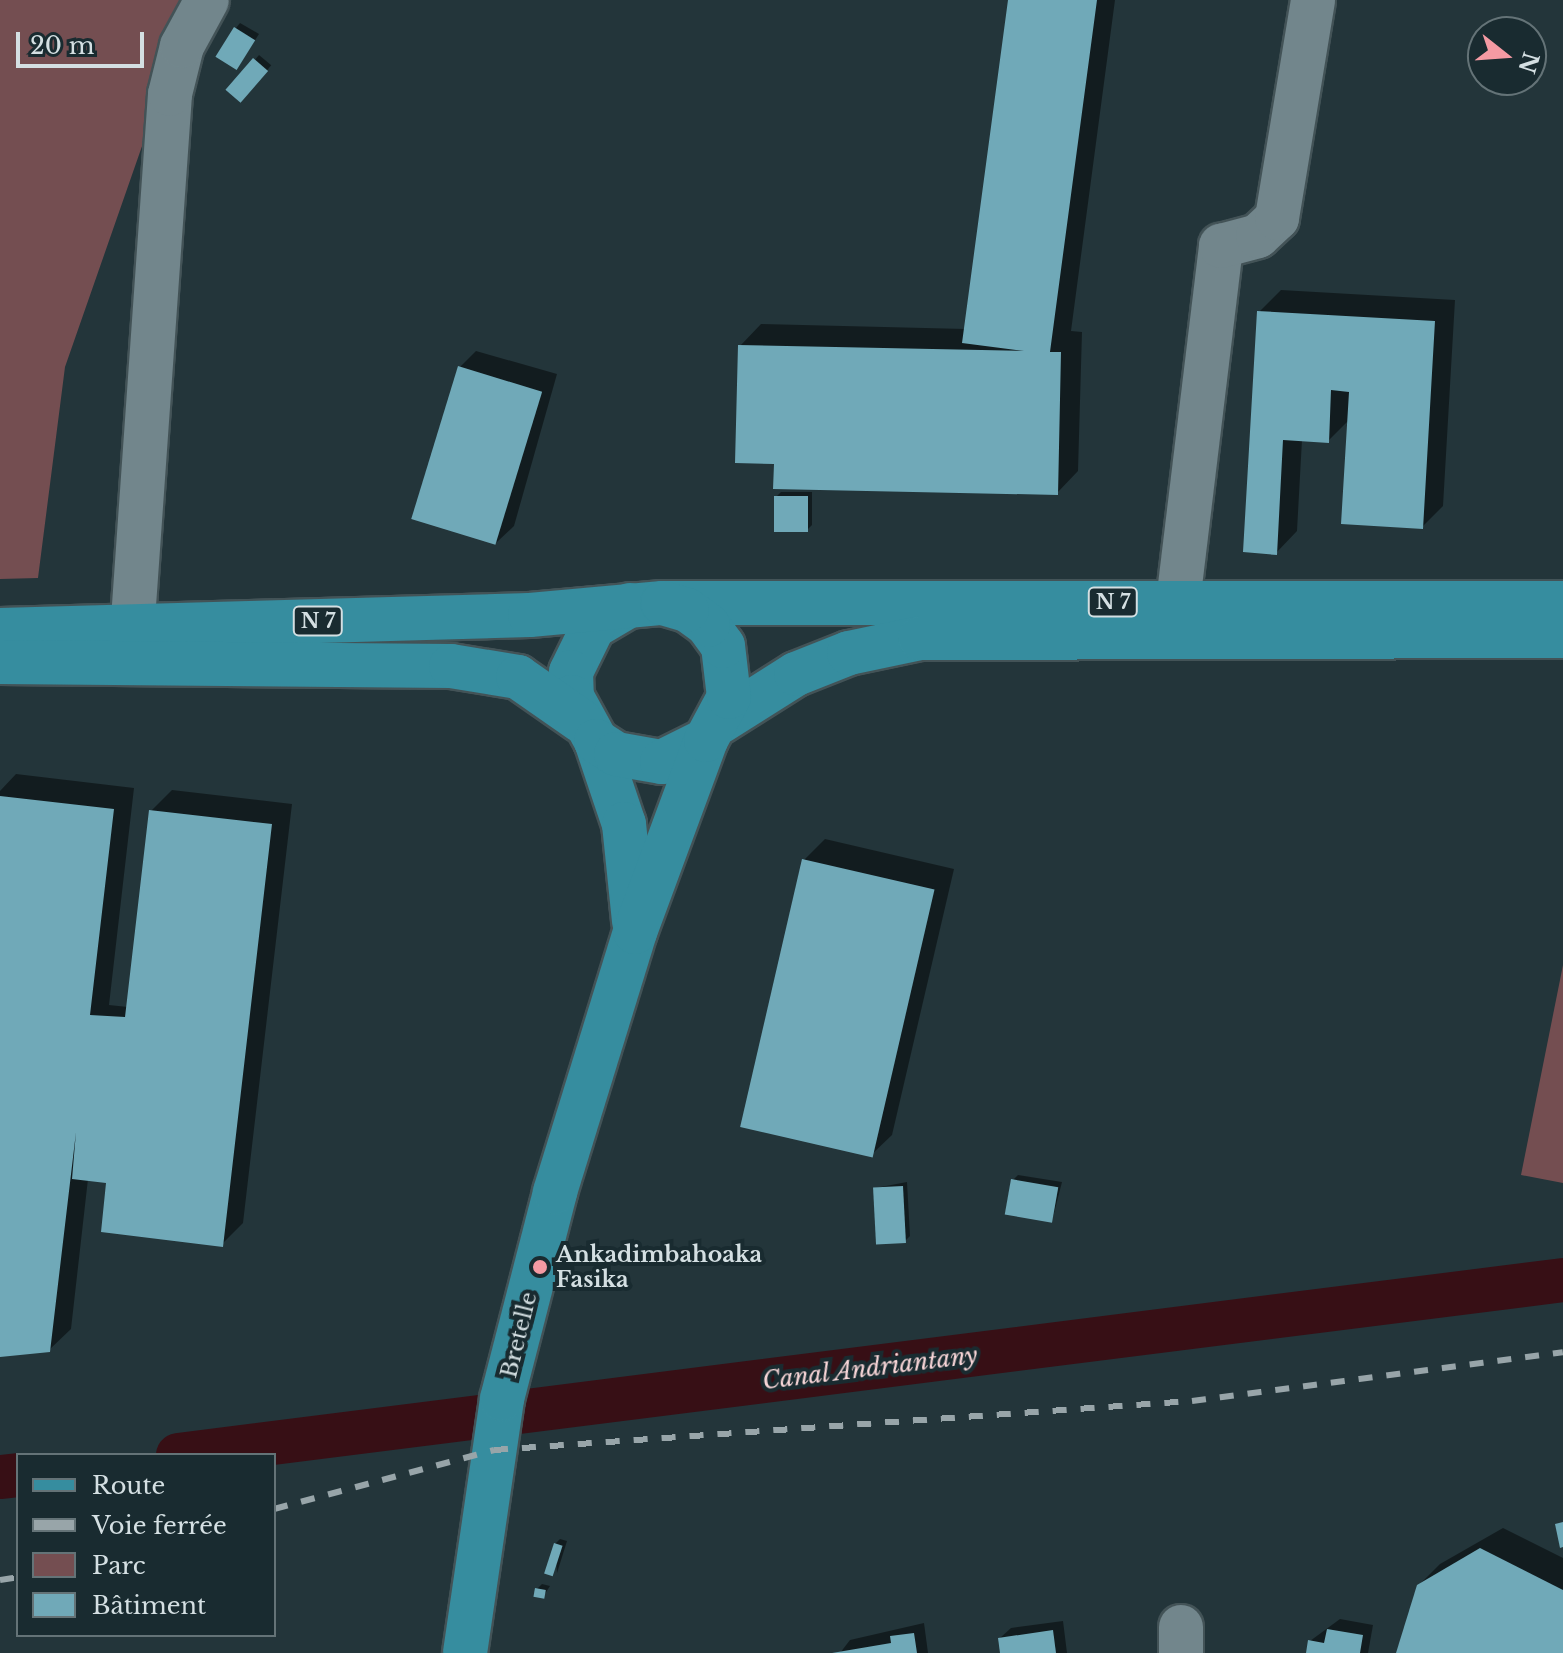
<!DOCTYPE html>
<meta charset="utf-8">
<style>
body{margin:0}
#map{position:relative;width:1563px;height:1653px;overflow:hidden;background:#23353a;font-family:"Libre Baskerville",serif}
div>[style]{position:absolute}
.green>*{inset:0;background:#744e51}
.shadow>*{inset:0;background:#0007;transform-origin:0 0}
.canal>*{height:44px;margin:-22px;padding:0 22px;transform-origin:22px;border-radius:22px;background:#370f15}
.building>*{inset:0;background:#70a9b8;transform-origin:0 0}
.roads{filter:drop-shadow(2px 0 #435357) drop-shadow(-2px 0 #435357) drop-shadow(0 2px #435357) drop-shadow(0 -2px #435357)}
.minor>*{height:44px;margin:-22px;padding:0 22px;transform-origin:22px;border-radius:22px;background:#72868c}
.major>*{height:44px;margin:-22px;padding:0 22px;transform-origin:22px;border-radius:22px;background:#368d9f}
.rail>*{height:6px;margin-top:-3px;transform-origin:0;background:repeating-linear-gradient(90deg,#98a5a9 0 14px,transparent 0 28px)}
.dots>*{width:22px;height:22px;translate:-50% -50%;box-sizing:border-box;border:4px solid #192b30;border-radius:50%}
span{translate:-50% -50%;white-space:nowrap;text-align:center;line-height:1.15;-webkit-text-stroke:8px #192b30;paint-order:stroke}
.shield-label span{padding:2px 6px;background:#192b30;border:2px solid;border-radius:6px;-webkit-text-stroke-width:0}
.shield-label{font-size:20px;color:#d4dfe2;font-weight:700}
.poi-label{font-size:22px;color:#d4dfe2;font-weight:700}
.left{translate:0 -50%;text-align:left}
.street-label{font-size:22px;color:#d4dfe2}
.water-label{font-size:24px;color:#f8d6d8;font-style:italic}
.legend{position:absolute;left:16px;top:1453px;width:260px;height:184px;box-sizing:border-box;background:#192b30;border:2px solid #647377;margin:0;padding:10px 14px;list-style:none;font-size:24px;color:#d4dfe2}
.legend li{display:flex;align-items:center;gap:16px;height:40px}
.legend b{width:40px;border:2px solid #647377}
.north{position:absolute;left:1467px;top:16px;width:80px;height:80px;box-sizing:border-box;background:#192b30;border:2px solid #647377;border-radius:50%;rotate:107deg;font-size:22px;font-weight:700;line-height:32px;text-align:center;color:#d4dfe2}
.north::after{content:'';display:block;margin:auto;width:28px;height:36px;background:#f49aa3;clip-path:polygon(50% 0,100% 100%,50% 72%,0 100%)}
.scale{position:absolute;left:16px;top:32px;width:128px;height:36px;box-sizing:border-box;border:4px solid #d4dfe2;border-top:0;padding-left:10px;font-size:24px;line-height:28px;white-space:nowrap;color:#d4dfe2;-webkit-text-stroke:6px #192b30;paint-order:stroke}
</style>
<div id="map">
<div class="green">
<i style="clip-path:polygon(0 0,193px 0,65px 367px,38px 578px,0 579px)"></i>
<i style="clip-path:polygon(1563px 965px,1563px 1183px,1521px 1175px)"></i>
</div>
<div class="shadow">
<i style="clip-path:polygon(1010px 0,1115px 0,1071px 331px,1082px 332px,1078px 471px,1057px 493px,776px 462px,740px 346px,761px 324px,966px 329px)"></i>
<i style="clip-path:polygon(240px 23px,259px 34px,237px 68px,236px 28px)"></i>
<i style="left:259px;top:55px;width:16px;height:46px;rotate:40deg"></i>
<i style="clip-path:polygon(1281px 290px,1455px 300px,1443px 506px,1422px 527px,1349px 420px,1328px 441px,1302px 440px,1297px 531px,1276px 553px,1259px 312px)"></i>
<i style="clip-path:polygon(476px 351px,557px 374px,514px 526px,497px 542px,460px 367px)"></i>
<i style="clip-path:polygon(781px 492px,812px 492px,812px 525px,807px 530px,776px 497px)"></i>
<i style="clip-path:polygon(16px 774px,134px 788px,109px 1005px,128px 1007px,151px 811px,172px 790px,292px 804px,243px 1223px,222px 1244px,108px 1181px,88px 1179px,71px 1329px,49px 1350px,0 1355px,0 791px)"></i>
<i style="clip-path:polygon(825px 839px,954px 869px,892px 1135px,870px 1156px,804px 860px)"></i>
<i style="clip-path:polygon(1018px 1175px,1062px 1182px,1052px 1221px,1013px 1180px)"></i>
<i style="clip-path:polygon(907px 1182px,910px 1236px,905px 1241px,875px 1188px)"></i>
<i style="clip-path:polygon(1503px 1528px,1563px 1558px,1563px 1653px,1398px 1653px,1418px 1586px,1440px 1564px)"></i>
<i style="clip-path:polygon(560px 1539px,567px 1541px,557px 1573px,555px 1544px)"></i>
<i style="clip-path:polygon(542px 1584px,550px 1586px,543px 1597px,537px 1589px)"></i>
<i style="clip-path:polygon(1340px 1619px,1373px 1625px,1368px 1653px,1308px 1653px,1310px 1641px)"></i>
<i style="clip-path:polygon(1063px 1621px,1067px 1653px,1002px 1653px,1000px 1638px,1011px 1628px)"></i>
<i style="clip-path:polygon(924px 1623px,928px 1653px,840px 1653px,850px 1640px)"></i>
</div>
<div class="canal">
<i style="left:178px;top:1455px;width:1396px;rotate:-7.2deg"></i>
<i style="left:0;top:1477px;width:18px;rotate:-6deg"></i>
</div>
<div class="building">
<i style="clip-path:polygon(1008px 0,1097px 0,1050px 352px,1061px 352px,1058px 495px,773px 489px,774px 464px,735px 463px,738px 345px,1024px 351px,962px 343px)"></i>
<i style="left:234px;top:27px;width:25px;height:35px;rotate:32deg"></i>
<i style="left:253px;top:58px;width:20px;height:42px;rotate:41deg"></i>
<i style="clip-path:polygon(1257px 311px,1435px 321px,1423px 529px,1341px 524px,1349px 392px,1331px 390px,1329px 443px,1283px 440px,1277px 555px,1243px 552px)"></i>
<i style="left:458px;top:366px;width:88px;height:160px;rotate:17deg"></i>
<i style="left:774px;top:496px;width:34px;height:36px"></i>
<i style="clip-path:polygon(0 796px,114px 809px,90px 1015px,125px 1017px,149px 810px,272px 824px,223px 1247px,101px 1232px,106px 1183px,72px 1179px,76px 1132px,50px 1352px,0 1357px)"></i>
<i style="left:802px;top:859px;width:136px;height:275px;rotate:13deg"></i>
<i style="left:1011px;top:1179px;width:48px;height:36px;rotate:10deg"></i>
<i style="left:903px;top:1186px;width:57px;height:30px;rotate:87deg"></i>
<i style="clip-path:polygon(1563px 1522px,1563px 1547px,1560px 1548px,1555px 1524px)"></i>
<i style="left:554px;top:1543px;width:9px;height:32px;rotate:18deg"></i>
<i style="clip-path:polygon(1480px 1548px,1563px 1590px,1563px 1653px,1396px 1653px,1417px 1585px)"></i>
<i style="left:535px;top:1588px;width:11px;height:9px;rotate:10deg"></i>
<i style="clip-path:polygon(1327px 1629px,1363px 1635px,1360px 1653px,1306px 1653px,1308px 1640px,1324px 1643px)"></i>
<i style="clip-path:polygon(1053px 1630px,1056px 1653px,1000px 1653px,998px 1638px)"></i>
<i style="clip-path:polygon(914px 1633px,917px 1653px,832px 1653px,891px 1643px,890px 1636px)"></i>
</div>
<div class="roads">
<div class="minor">
<i style="left:1178px;top:602px;width:359px;rotate:-83.1deg"></i>
<i style="left:1221px;top:246px;width:38px;rotate:-15deg"></i>
<i style="left:1258px;top:236px;width:26px;rotate:-43deg"></i>
<i style="left:1277px;top:218px;width:221px;rotate:-80.6deg"></i>
<i style="left:130px;top:662px;width:569px;rotate:-85.97deg"></i>
<i style="left:170px;top:94px;width:49px;rotate:-76deg"></i>
<i style="left:182px;top:46px;width:52px;rotate:-61.5deg"></i>
<i style="left:1181px;top:1653px;width:26px;rotate:-90deg"></i>
</div>
<div class="major">
<i style="left:630px;top:605px;width:43px;rotate:149.3deg"></i>
<i style="left:593px;top:627px;width:50px;rotate:116.1deg"></i>
<i style="left:571px;top:672px;width:25px;rotate:88deg"></i>
<i style="left:572px;top:697px;width:50px;rotate:61.4deg"></i>
<i style="left:596px;top:741px;width:88px;rotate:71.4deg"></i>
<i style="left:624px;top:824px;width:98px;rotate:84.1deg"></i>
<i style="left:0;top:630px;width:530px;rotate:-1.62deg"></i>
<i style="left:530px;top:615px;width:133px;rotate:-5.2deg"></i>
<i style="left:662px;top:603px;width:901px"></i>
<i style="left:0;top:662px;width:451px;rotate:0.5deg"></i>
<i style="left:451px;top:666px;width:68px;rotate:9.3deg"></i>
<i style="left:518px;top:677px;width:77px;rotate:34.9deg"></i>
<i style="left:720px;top:722px;width:90px;rotate:-32.3deg"></i>
<i style="left:796px;top:674px;width:57px;rotate:-21.6deg"></i>
<i style="left:849px;top:653px;width:73px;rotate:-11.9deg"></i>
<i style="left:920px;top:638px;width:643px;rotate:-0.18deg"></i>
<i style="left:596px;top:741px;width:24px;rotate:33deg"></i>
<i style="left:616px;top:754px;width:47px;rotate:9.9deg"></i>
<i style="left:662px;top:762px;width:49px;rotate:-26.6deg"></i>
<i style="left:465px;top:1653px;width:257px;rotate:-81.7deg"></i>
<i style="left:502px;top:1399px;width:214px;rotate:-75.6deg"></i>
<i style="left:555px;top:1192px;width:272px;rotate:-72.9deg"></i>
<i style="left:635px;top:932px;width:205px;rotate:-69.7deg"></i>
<i style="left:706px;top:740px;width:49px;rotate:-61.9deg"></i>
<i style="left:729px;top:697px;width:51px;rotate:-96.7deg"></i>
<i style="left:723px;top:646px;width:26px;rotate:-126deg"></i>
<i style="left:708px;top:625px;width:26px;rotate:-144deg"></i>
<i style="left:687px;top:610px;width:25px;rotate:-164deg"></i>
</div>
</div>
<div class="rail">
<i style="left:274px;top:1509px;width:228px;rotate:-15deg"></i>
<i style="left:494px;top:1450px;width:700px;rotate:-4.02deg"></i>
<i style="left:1192px;top:1401px;width:374px;rotate:-7.5deg"></i>
<i style="left:0;top:1580px;width:18px;rotate:-9deg"></i>
</div>
<div class="dots">
<i style="left:540px;top:1267px;background:#f49aa3"></i>
</div>
<div class="shield-label">
<span style="left:1113px;top:602px">N 7</span>
<span style="left:318px;top:621px">N 7</span>
</div>
<div class="poi-label">
<span class="left" style="left:556px;top:1267px">Ankadimbahoaka<br>Fasika</span>
</div>
<div class="street-label">
<span style="left:519px;top:1335px;rotate:-76deg">Bretelle</span>
</div>
<div class="water-label">
<span style="left:870px;top:1368px;rotate:-7deg">Canal Andriantany</span>
</div>
<ul class="legend">
<li><b style="height:10px;background:#368d9f"></b>Route</li>
<li><b style="height:10px;background:#98a5a9"></b>Voie ferrée</li>
<li><b style="height:22px;background:#744e51"></b>Parc</li>
<li><b style="height:22px;background:#70a9b8"></b>Bâtiment</li>
</ul>
<div class="north">N</div>
<div class="scale">20 m</div>
</div>
